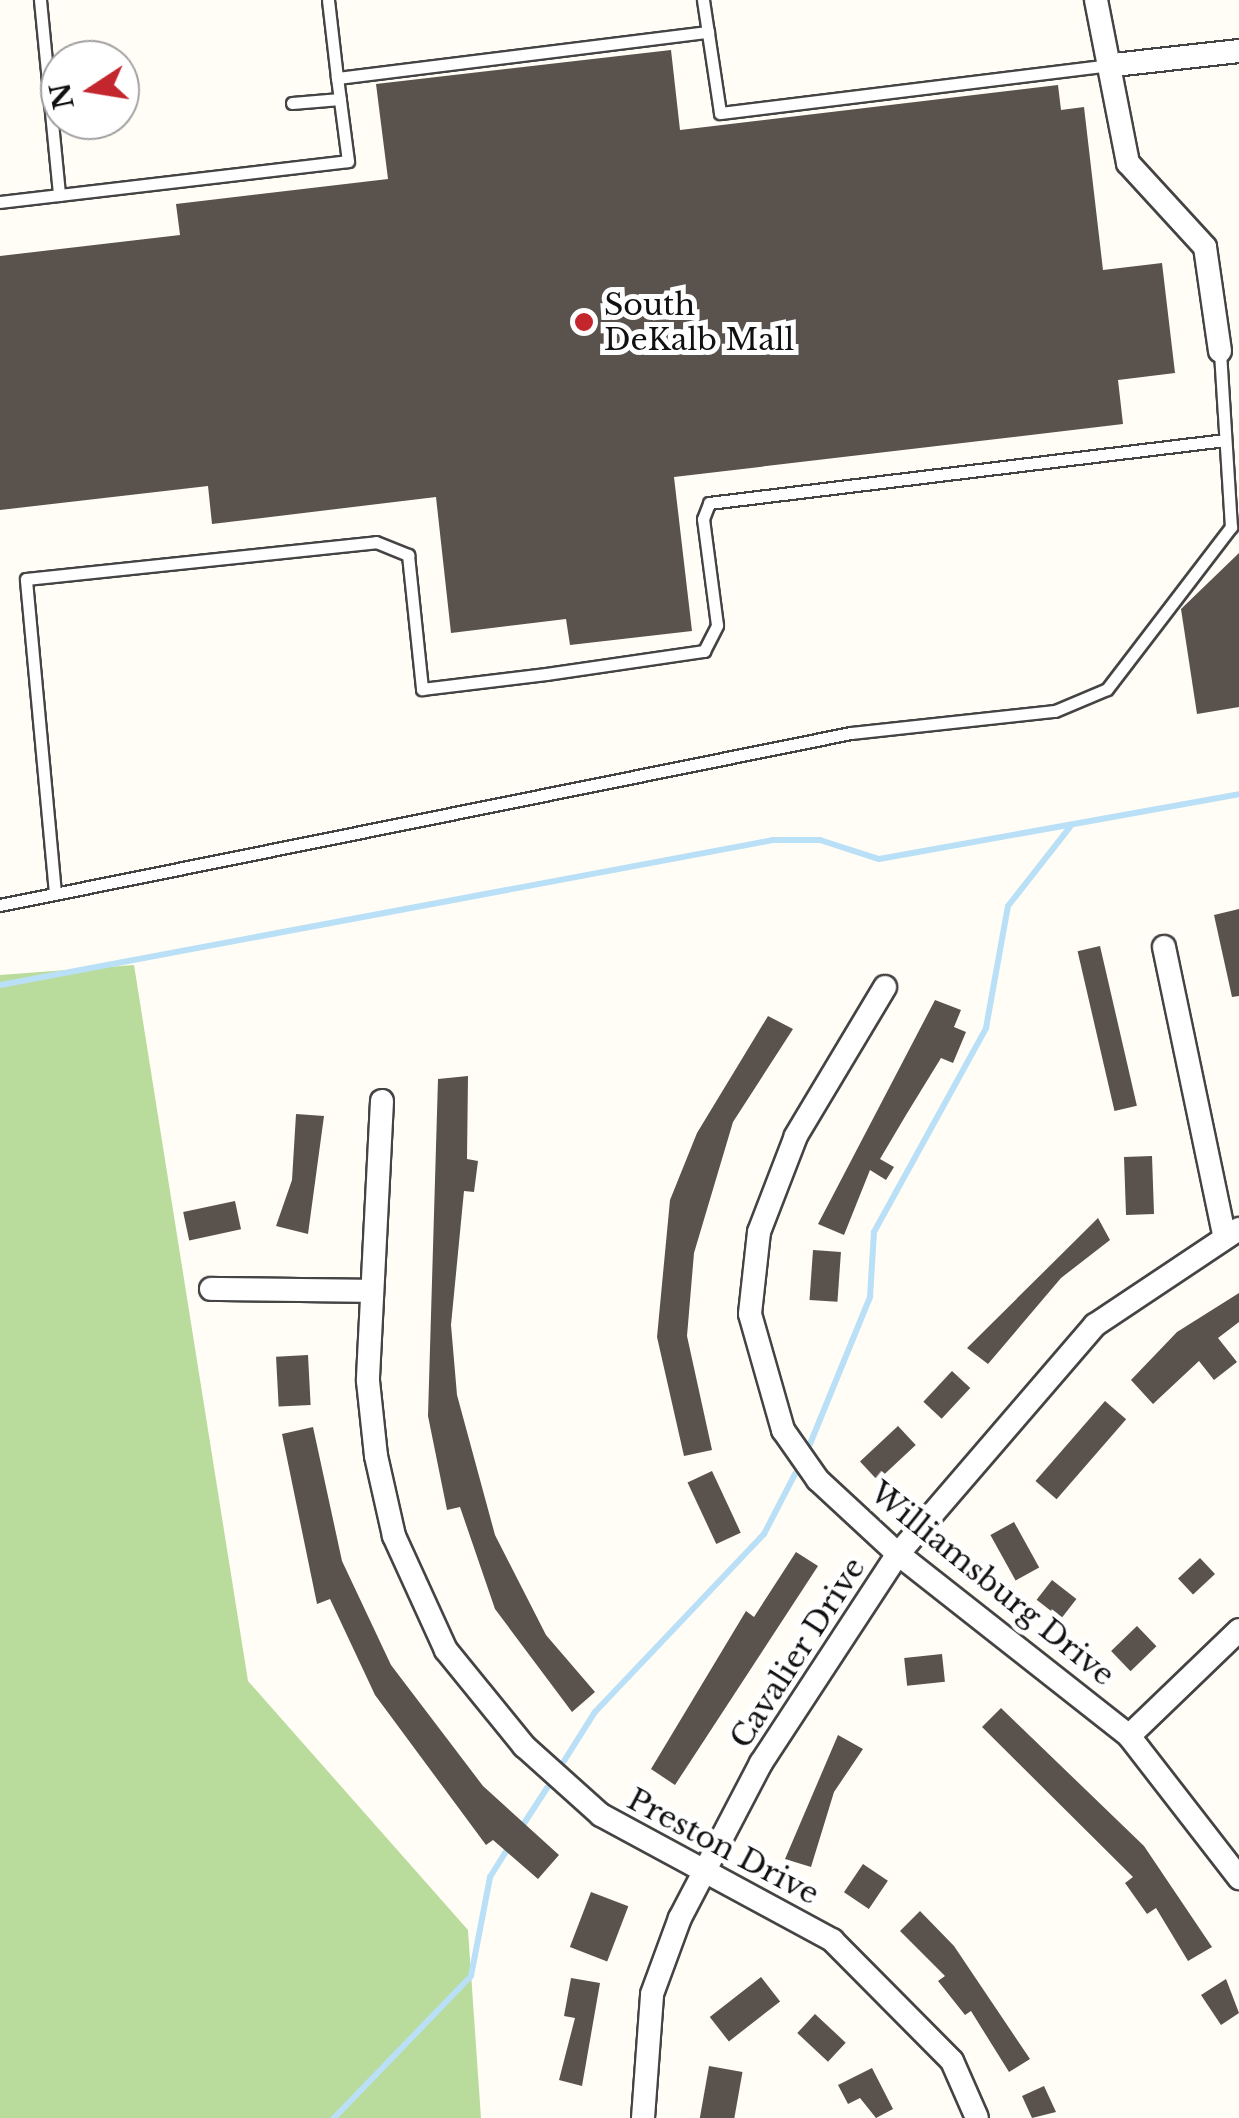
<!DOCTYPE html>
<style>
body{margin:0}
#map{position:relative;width:1239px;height:2118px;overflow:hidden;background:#fffdf5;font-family:"Libre Baskerville",serif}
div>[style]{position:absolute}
.forest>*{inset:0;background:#b9dc9c}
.stream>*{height:6px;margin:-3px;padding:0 3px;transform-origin:3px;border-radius:3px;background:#b9e0f7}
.building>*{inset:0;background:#5a524d;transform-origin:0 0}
.roads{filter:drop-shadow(2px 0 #444) drop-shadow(-2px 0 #444) drop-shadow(0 2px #444) drop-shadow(0 -2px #444)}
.service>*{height:11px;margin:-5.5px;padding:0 5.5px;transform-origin:5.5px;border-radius:5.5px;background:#fff}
.minor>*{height:22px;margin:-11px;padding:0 11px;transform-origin:11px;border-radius:11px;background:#fff}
.dots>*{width:28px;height:28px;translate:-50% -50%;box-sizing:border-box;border:5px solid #fff;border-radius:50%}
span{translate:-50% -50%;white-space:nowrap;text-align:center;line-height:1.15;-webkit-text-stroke:10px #fff;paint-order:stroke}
.poi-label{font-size:30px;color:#111}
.left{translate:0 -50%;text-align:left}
.street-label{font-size:30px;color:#111}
.north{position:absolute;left:40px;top:40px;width:100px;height:100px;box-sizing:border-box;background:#fff;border:2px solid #a0a0a0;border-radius:50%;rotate:258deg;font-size:28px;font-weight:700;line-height:40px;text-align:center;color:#111}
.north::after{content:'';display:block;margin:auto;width:35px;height:45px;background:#c4262e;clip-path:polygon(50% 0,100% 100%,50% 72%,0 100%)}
</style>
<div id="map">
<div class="forest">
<i style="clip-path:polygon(134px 965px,248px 1681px,468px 1930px,481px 2118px,0 2118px,0 975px)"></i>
</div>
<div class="stream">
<i style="left:0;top:985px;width:786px;rotate:-10.62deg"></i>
<i style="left:773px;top:840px;width:47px"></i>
<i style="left:820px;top:840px;width:62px;rotate:17.9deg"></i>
<i style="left:879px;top:859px;width:366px;rotate:-10.2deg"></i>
<i style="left:810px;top:1444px;width:159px;rotate:-67.8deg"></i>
<i style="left:870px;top:1297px;width:65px;rotate:-86.5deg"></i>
<i style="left:874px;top:1232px;width:233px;rotate:-61.2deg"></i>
<i style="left:986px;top:1028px;width:124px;rotate:-79.8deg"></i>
<i style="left:1008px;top:906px;width:100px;rotate:-51.9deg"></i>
<i style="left:564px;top:1761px;width:58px;rotate:-57.7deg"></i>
<i style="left:595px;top:1712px;width:245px;rotate:-46.5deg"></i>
<i style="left:764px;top:1534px;width:68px;rotate:-62.7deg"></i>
<i style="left:521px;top:1828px;width:48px;rotate:-57deg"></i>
<i style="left:334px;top:2118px;width:197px;rotate:-46deg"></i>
<i style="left:471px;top:1976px;width:101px;rotate:-79.1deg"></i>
<i style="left:490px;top:1877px;width:36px;rotate:-58deg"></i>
</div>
<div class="building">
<i style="clip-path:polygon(671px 50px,680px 130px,1058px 85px,1061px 110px,1084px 107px,1103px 270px,1162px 263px,1175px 373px,1118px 380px,1123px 424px,674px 477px,692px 631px,570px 645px,566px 619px,451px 633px,436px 497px,212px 524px,208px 486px,0 510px,0 256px,180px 235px,176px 204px,388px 179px,376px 84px)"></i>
<i style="clip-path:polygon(1239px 553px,1239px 707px,1197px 714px,1181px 609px)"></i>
<i style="clip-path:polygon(1239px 909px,1239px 996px,1232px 997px,1214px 915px)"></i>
<i style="left:1100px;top:946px;width:164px;height:23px;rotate:77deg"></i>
<i style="clip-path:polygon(935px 1000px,961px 1010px,954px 1027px,966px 1032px,953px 1063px,941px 1058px,906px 1115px,880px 1159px,894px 1167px,886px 1180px,870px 1170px,844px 1235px,818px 1224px)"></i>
<i style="clip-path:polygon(768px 1016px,793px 1029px,733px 1122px,694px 1253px,687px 1336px,712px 1450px,684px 1456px,657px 1337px,670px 1200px,697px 1133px)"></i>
<i style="clip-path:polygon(468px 1076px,467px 1159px,478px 1161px,474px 1192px,464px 1191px,451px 1325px,457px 1395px,495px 1535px,546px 1635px,595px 1692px,572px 1712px,495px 1609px,460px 1507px,447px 1510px,428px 1416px,438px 1079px)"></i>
<i style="clip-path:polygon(296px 1114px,324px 1116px,308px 1234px,276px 1226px,292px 1180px)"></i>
<i style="left:1152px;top:1156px;width:58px;height:28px;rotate:88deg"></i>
<i style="left:235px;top:1201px;width:29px;height:53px;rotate:78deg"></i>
<i style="clip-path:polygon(1098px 1218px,1110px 1240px,1061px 1278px,988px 1364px,967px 1348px)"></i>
<i style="left:813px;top:1250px;width:28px;height:50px;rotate:4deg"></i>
<i style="clip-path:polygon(1239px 1293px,1239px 1322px,1218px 1338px,1237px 1362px,1214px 1380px,1199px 1361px,1153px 1404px,1131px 1380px,1177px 1332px)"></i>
<i style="left:308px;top:1355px;width:50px;height:32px;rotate:87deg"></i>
<i style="left:952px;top:1371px;width:25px;height:42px;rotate:43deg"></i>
<i style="left:1105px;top:1401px;width:28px;height:106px;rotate:41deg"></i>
<i style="left:898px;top:1426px;width:26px;height:52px;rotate:47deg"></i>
<i style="clip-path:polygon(313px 1427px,342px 1561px,391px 1665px,483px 1786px,559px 1855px,538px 1879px,493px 1840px,486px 1845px,375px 1695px,330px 1599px,317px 1604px,282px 1434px)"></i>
<i style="left:712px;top:1471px;width:68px;height:27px;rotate:65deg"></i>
<i style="left:1014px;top:1522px;width:52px;height:27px;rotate:61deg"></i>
<i style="clip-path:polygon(796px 1552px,818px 1566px,675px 1785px,651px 1769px,746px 1611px,754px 1617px)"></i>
<i style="left:1200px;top:1558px;width:22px;height:30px;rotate:47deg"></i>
<i style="left:1052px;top:1580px;width:31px;height:25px;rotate:38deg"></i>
<i style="left:1137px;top:1626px;width:28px;height:36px;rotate:46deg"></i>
<i style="left:942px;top:1654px;width:28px;height:38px;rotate:84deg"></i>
<i style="clip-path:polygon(1001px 1708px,1144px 1846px,1212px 1947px,1188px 1961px,1156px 1908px,1147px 1914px,1125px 1883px,1133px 1877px,982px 1727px)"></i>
<i style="clip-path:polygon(838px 1735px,863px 1749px,834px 1792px,811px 1867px,785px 1859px)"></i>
<i style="left:863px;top:1864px;width:30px;height:34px;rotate:34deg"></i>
<i style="left:591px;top:1892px;width:40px;height:59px;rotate:21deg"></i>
<i style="clip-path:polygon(920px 1911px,954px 1946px,1030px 2059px,1009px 2072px,971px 2011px,965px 2015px,938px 1981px,945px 1976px,900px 1931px)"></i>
<i style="left:761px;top:1977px;width:31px;height:65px;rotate:52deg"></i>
<i style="clip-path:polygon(571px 1978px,600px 1983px,582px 2086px,559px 2080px,575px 2018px,564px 2016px)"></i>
<i style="clip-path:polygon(1226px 1979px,1239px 2013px,1221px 2025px,1201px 1995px)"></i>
<i style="left:815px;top:2014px;width:42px;height:26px;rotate:43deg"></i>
<i style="left:709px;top:2066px;width:34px;height:53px;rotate:10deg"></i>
<i style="clip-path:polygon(872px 2068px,893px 2109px,876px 2118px,860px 2098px,848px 2104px,838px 2085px)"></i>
<i style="clip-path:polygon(1044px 2086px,1056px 2112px,1032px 2118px,1022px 2096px)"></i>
</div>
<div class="roads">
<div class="service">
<i style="left:40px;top:0;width:196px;rotate:84.4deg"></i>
<i style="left:328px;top:0;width:79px;rotate:83.4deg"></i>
<i style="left:337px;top:78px;width:374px;rotate:-7.1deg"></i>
<i style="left:703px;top:0;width:114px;rotate:81.4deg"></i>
<i style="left:720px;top:113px;width:396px;rotate:-7deg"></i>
<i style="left:292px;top:103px;width:48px;rotate:-4.8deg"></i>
<i style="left:0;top:202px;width:350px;rotate:-6.7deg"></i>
<i style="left:348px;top:161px;width:84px;rotate:-97.5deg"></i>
<i style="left:55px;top:893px;width:315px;rotate:-95.3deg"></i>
<i style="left:26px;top:579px;width:352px;rotate:-6deg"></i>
<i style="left:376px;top:542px;width:35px;rotate:22deg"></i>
<i style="left:408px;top:555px;width:135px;rotate:84deg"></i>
<i style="left:422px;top:689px;width:125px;rotate:-6.9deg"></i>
<i style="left:546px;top:674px;width:160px;rotate:-8.3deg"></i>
<i style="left:704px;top:651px;width:29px;rotate:-63deg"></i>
<i style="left:717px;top:625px;width:107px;rotate:-97.5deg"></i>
<i style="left:703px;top:519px;width:17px;rotate:-69deg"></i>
<i style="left:709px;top:503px;width:520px;rotate:-6.96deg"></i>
<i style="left:0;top:905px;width:868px;rotate:-11.43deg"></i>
<i style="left:851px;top:733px;width:205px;rotate:-6.2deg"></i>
<i style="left:1055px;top:711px;width:56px;rotate:-22.9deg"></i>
<i style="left:1107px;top:689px;width:204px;rotate:-52.6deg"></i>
<i style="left:1231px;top:527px;width:176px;rotate:-93.6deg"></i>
</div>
<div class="minor">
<i style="left:1096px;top:0;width:166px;rotate:78.9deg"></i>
<i style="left:1128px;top:163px;width:114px;rotate:47.5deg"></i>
<i style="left:1205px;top:247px;width:105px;rotate:81.8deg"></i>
<i style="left:1114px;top:65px;width:126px;rotate:-6.4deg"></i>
<i style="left:1164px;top:947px;width:293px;rotate:78.2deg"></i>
<i style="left:885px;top:987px;width:174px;rotate:120.9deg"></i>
<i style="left:796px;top:1136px;width:103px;rotate:111.1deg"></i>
<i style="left:759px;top:1232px;width:82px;rotate:96.3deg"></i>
<i style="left:750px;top:1314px;width:121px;rotate:74.1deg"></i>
<i style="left:783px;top:1430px;width:61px;rotate:55deg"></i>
<i style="left:818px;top:1480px;width:109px;rotate:42.8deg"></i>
<i style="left:898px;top:1554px;width:294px;rotate:38.2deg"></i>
<i style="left:1129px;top:1736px;width:180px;rotate:52.2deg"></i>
<i style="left:382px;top:1101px;width:280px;rotate:92.9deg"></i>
<i style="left:368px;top:1381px;width:75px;rotate:83.9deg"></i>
<i style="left:376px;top:1456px;width:82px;rotate:77.3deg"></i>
<i style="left:394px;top:1536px;width:125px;rotate:65.5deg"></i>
<i style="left:446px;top:1650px;width:124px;rotate:50.9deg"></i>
<i style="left:524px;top:1746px;width:103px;rotate:41.9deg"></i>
<i style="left:601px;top:1815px;width:263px;rotate:28.4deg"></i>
<i style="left:832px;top:1940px;width:170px;rotate:45.2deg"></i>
<i style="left:952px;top:2061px;width:62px;rotate:66.3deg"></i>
<i style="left:211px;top:1289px;width:159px;rotate:0.7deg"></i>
<i style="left:1129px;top:1736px;width:153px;rotate:-43.9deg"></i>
<i style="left:643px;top:2118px;width:124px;rotate:-85.8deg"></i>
<i style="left:652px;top:1994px;width:81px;rotate:-69.8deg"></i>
<i style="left:680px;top:1918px;width:175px;rotate:-62.4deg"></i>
<i style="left:761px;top:1763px;width:250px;rotate:-56.8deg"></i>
<i style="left:898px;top:1554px;width:302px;rotate:-49.3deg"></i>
<i style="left:1095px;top:1325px;width:173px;rotate:-33.7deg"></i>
</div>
</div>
<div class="dots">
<i style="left:584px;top:322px;background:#c4262e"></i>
</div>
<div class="poi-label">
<span class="left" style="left:604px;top:322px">South<br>DeKalb Mall</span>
</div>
<div class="street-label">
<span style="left:992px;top:1584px;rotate:39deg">Williamsburg Drive</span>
<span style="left:798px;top:1653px;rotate:-57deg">Cavalier Drive</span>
<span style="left:723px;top:1847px;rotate:28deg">Preston Drive</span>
</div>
<div class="north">N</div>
</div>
